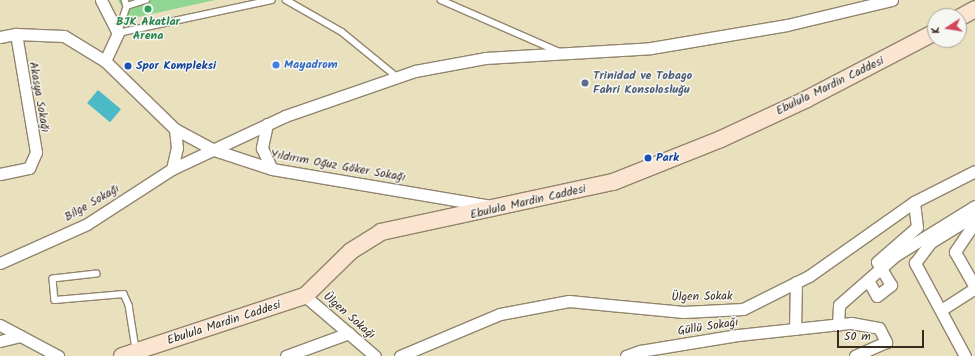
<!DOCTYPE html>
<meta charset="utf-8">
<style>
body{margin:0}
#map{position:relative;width:975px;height:356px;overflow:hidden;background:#e9e0be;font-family:Kalam,sans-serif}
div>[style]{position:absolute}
.green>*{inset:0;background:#8ed691}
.water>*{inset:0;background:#4cb9c6;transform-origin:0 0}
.roads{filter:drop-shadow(1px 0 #92856e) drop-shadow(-1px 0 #92856e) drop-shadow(0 1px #92856e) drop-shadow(0 -1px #92856e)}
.lane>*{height:5.5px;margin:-2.75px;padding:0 2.75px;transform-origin:2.75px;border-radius:2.75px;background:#fff}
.street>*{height:11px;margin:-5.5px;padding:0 5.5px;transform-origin:5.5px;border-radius:5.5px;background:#fff}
.secondary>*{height:16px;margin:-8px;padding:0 8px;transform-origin:8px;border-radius:8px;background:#fce5d0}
.dots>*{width:11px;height:11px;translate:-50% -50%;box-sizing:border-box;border:2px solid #f6f6f2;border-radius:50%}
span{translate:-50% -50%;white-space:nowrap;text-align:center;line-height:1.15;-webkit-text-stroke:3px #f6f6f2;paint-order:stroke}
.leisure-label{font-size:12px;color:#27864d;font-weight:700}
.shop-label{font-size:12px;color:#366cbe;font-weight:700}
.left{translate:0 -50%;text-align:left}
.transit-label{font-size:12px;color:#164399;font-weight:700}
.service-label{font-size:12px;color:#4e5e75;font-weight:700}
.street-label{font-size:12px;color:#3b2a1e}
.north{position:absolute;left:927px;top:8px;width:40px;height:40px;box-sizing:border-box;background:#f6f6f2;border:1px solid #aba49d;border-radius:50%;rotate:258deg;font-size:11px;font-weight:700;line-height:16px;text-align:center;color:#3b2a1e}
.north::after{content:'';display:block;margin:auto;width:14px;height:18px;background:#d1495b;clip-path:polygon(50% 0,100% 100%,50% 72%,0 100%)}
.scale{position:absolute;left:837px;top:330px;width:87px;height:18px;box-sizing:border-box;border:2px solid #3b2a1e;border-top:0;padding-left:5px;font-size:12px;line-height:14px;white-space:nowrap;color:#3b2a1e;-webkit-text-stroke:3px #f6f6f2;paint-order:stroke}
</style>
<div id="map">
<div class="green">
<i style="clip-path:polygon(118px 0,215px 0,129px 19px)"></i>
</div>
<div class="water">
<i style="left:98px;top:90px;width:30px;height:17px;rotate:40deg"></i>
</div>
<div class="roads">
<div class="lane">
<i style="left:125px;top:0;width:6px;rotate:72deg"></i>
<i style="left:286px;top:0;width:64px;rotate:29.7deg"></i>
<i style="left:342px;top:32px;width:70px;rotate:39.2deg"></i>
<i style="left:441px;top:0;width:128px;rotate:23.6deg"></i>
<i style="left:118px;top:33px;width:157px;rotate:-12.1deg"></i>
<i style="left:118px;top:33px;width:28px;rotate:-72deg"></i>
<i style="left:127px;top:6px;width:20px;rotate:-18deg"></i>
<i style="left:97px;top:274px;width:44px;rotate:173.5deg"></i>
<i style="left:53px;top:279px;width:21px;rotate:85deg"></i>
<i style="left:55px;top:300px;width:69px;rotate:-5deg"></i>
<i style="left:124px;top:294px;width:12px;rotate:66deg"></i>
<i style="left:129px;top:305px;width:45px;rotate:81deg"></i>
</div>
<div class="street">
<i style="left:101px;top:0;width:37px;rotate:63deg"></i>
<i style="left:118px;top:33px;width:31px;rotate:115deg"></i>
<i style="left:0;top:37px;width:16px;rotate:-11deg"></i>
<i style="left:16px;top:34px;width:48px;rotate:2.4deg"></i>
<i style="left:64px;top:36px;width:48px;rotate:31.4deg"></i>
<i style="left:105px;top:61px;width:98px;rotate:44.2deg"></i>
<i style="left:175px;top:129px;width:44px;rotate:28.3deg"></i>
<i style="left:214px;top:150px;width:61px;rotate:18.1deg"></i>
<i style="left:272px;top:169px;width:222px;rotate:9.6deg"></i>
<i style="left:267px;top:124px;width:25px;rotate:102deg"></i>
<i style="left:262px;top:148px;width:23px;rotate:65deg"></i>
<i style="left:172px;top:169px;width:22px;rotate:-77deg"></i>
<i style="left:177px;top:148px;width:19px;rotate:-96deg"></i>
<i style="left:0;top:174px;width:30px;rotate:-12deg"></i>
<i style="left:29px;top:168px;width:17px;rotate:-66deg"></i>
<i style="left:36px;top:152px;width:120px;rotate:-99.6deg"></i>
<i style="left:975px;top:222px;width:36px;rotate:124deg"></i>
<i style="left:955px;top:252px;width:40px;rotate:60.3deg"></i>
<i style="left:0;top:263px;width:95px;rotate:-24.1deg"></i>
<i style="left:87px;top:224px;width:101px;rotate:-32.9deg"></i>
<i style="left:172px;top:169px;width:125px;rotate:-25.1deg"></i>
<i style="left:285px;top:116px;width:138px;rotate:-19.1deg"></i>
<i style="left:415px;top:71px;width:71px;rotate:-10.5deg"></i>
<i style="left:485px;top:58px;width:166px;rotate:-3.4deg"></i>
<i style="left:651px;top:48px;width:138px;rotate:-9.6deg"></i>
<i style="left:787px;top:25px;width:108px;rotate:-13.4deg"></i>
<i style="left:868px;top:280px;width:18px;rotate:61deg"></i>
<i style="left:877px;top:296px;width:18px;rotate:-38deg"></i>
<i style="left:891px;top:285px;width:27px;rotate:-121deg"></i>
<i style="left:877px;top:262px;width:53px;rotate:-41.2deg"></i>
<i style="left:917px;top:227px;width:25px;rotate:-97deg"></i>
<i style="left:305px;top:296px;width:92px;rotate:40.6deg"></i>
<i style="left:941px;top:310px;width:40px;rotate:-32.9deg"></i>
<i style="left:0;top:325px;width:66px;rotate:28.1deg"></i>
<i style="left:838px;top:325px;width:20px;rotate:-87deg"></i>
<i style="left:839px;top:305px;width:76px;rotate:-41.3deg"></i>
<i style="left:896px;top:255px;width:93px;rotate:-31.8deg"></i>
<i style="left:795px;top:329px;width:47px;rotate:-88.8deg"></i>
<i style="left:0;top:341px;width:21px;rotate:-14deg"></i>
<i style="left:286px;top:356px;width:67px;rotate:-20.1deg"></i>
<i style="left:400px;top:356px;width:108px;rotate:-22.8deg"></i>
<i style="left:500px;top:314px;width:70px;rotate:-10.7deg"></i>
<i style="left:569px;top:301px;width:115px;rotate:5.5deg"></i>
<i style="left:683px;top:312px;width:60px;rotate:-2.9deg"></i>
<i style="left:743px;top:309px;width:74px;rotate:-26.6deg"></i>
<i style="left:809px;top:276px;width:128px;rotate:-35.2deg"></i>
<i style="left:914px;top:202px;width:68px;rotate:-26.9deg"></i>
<i style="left:626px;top:356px;width:15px;rotate:-20deg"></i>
<i style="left:640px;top:351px;width:99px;rotate:-9.3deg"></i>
<i style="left:738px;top:335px;width:114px;rotate:-6.1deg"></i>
<i style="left:851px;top:323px;width:28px;rotate:10deg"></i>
<i style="left:879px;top:328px;width:16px;rotate:63deg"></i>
<i style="left:886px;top:342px;width:34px;rotate:156deg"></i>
<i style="left:965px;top:356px;width:106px;rotate:-118.3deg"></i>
<i style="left:915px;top:263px;width:26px;rotate:-53deg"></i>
<i style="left:931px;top:242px;width:52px;rotate:-31.5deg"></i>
</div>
<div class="secondary">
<i style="left:959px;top:18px;width:18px;rotate:-29deg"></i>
<i style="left:122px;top:356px;width:193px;rotate:-18.2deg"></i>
<i style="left:305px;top:296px;width:64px;rotate:-44.4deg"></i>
<i style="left:351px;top:251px;width:36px;rotate:-32deg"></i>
<i style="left:381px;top:232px;width:237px;rotate:-12.2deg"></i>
<i style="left:613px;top:182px;width:116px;rotate:-21.7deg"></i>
<i style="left:721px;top:139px;width:95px;rotate:-24.9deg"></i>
<i style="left:807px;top:99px;width:144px;rotate:-27.6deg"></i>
</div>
</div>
<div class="dots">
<i style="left:148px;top:9px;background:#2e9e5b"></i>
<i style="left:276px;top:65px;background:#3f7fe0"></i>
<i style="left:128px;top:66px;background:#1a4fb4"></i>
<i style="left:585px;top:83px;background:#5c6f8a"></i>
<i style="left:648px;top:158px;background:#1a4fb4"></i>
</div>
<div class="leisure-label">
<span style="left:148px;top:29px">BJK Akatlar<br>Arena</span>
</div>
<div class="shop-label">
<span class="left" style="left:284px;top:65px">Mayadrom</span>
</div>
<div class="transit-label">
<span class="left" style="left:136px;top:66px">Spor Kompleksi</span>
<span class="left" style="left:656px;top:158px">Park</span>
</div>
<div class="service-label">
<span class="left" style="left:593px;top:83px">Trinidad ve Tobago<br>Fahri Konsolosluğu</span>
</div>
<div class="street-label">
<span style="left:830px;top:86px;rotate:-26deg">Ebulula Mardin Caddesi</span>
<span style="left:39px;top:97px;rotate:80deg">Akasya Sokağı</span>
<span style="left:338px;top:166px;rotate:10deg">Yıldırım Oğuz Göker Sokağı</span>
<span style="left:528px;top:202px;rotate:-13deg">Ebulula Mardin Caddesi</span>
<span style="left:92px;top:203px;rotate:-30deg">Bilge Sokağı</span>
<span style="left:702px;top:297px;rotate:-1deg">Ülgen Sokak</span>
<span style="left:349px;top:316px;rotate:41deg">Ülgen Sokağı</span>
<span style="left:224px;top:323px;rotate:-18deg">Ebulula Mardin Caddesi</span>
<span style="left:708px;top:327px;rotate:-9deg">Güllü Sokağı</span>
</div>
<div class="north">K</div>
<div class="scale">50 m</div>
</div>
